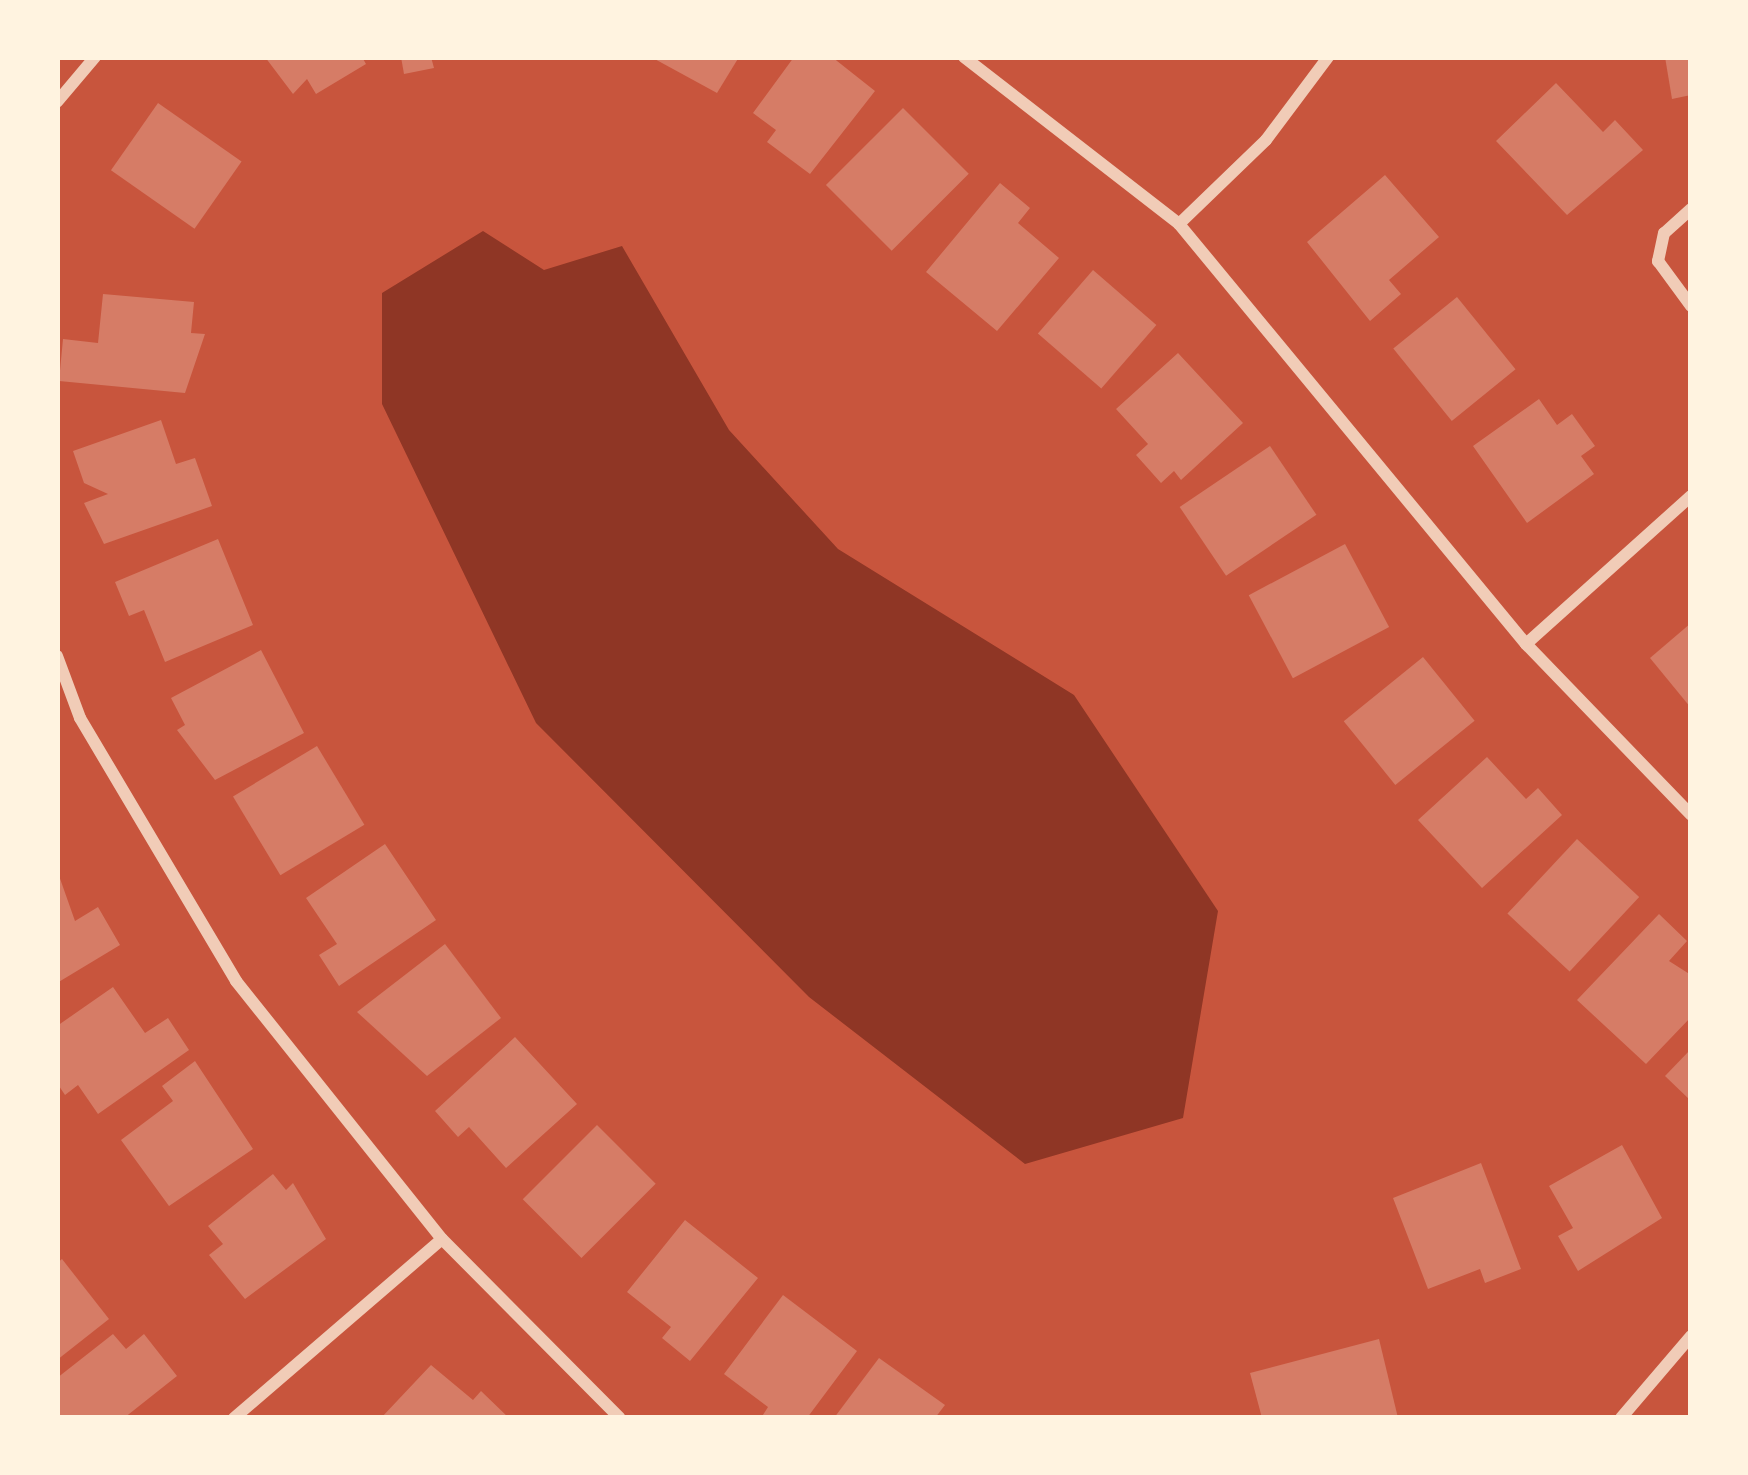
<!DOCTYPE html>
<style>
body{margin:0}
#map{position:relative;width:1748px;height:1475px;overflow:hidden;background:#c8553d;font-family:"Sofia Sans Condensed",sans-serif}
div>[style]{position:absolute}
.water>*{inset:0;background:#8f3625}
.building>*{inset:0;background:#d67c66;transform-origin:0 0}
.minor>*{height:12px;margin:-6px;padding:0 6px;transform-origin:6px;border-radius:6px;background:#f1ccb7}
span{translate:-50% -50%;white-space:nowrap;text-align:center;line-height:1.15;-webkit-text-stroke:9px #fff3e0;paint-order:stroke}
.frame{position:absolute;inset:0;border:60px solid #fff3e0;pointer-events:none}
</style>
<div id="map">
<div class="water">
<i style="clip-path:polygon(483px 231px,544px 270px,622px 246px,729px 430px,838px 549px,1074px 695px,1218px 911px,1183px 1118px,1025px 1164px,809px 997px,536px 723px,382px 404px,382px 293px)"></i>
</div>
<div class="building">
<i style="clip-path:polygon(265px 57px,362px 57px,366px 64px,316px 94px,307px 79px,293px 94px)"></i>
<i style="clip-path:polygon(401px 57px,431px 57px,434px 68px,404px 74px)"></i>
<i style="clip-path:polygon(651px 57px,739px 57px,717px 93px)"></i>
<i style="clip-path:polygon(794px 57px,832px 57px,875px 91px,810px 174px,767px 142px,776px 130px,753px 113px)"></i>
<i style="clip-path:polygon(1665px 57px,1691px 57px,1691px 95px,1672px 99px)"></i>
<i style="clip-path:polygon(1556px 83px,1603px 132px,1615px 120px,1643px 150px,1567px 215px,1496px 141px)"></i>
<i style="left:158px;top:103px;width:102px;height:82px;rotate:35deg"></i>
<i style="left:903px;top:108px;width:93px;height:109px;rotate:45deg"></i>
<i style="clip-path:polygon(1385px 175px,1439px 237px,1389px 280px,1401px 294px,1370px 321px,1307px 242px)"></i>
<i style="clip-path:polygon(1000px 183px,1030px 208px,1018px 223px,1059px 258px,997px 331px,926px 272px)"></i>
<i style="left:1093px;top:270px;width:84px;height:84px;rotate:41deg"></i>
<i style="clip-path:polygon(103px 294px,194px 302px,191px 333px,205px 334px,185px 393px,59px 381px,63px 339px,98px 343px)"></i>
<i style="left:1457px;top:297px;width:93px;height:82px;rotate:51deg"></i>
<i style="clip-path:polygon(1178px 353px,1243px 423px,1181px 480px,1174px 471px,1161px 483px,1136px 455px,1148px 444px,1116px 409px)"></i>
<i style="clip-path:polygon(1539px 399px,1557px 425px,1572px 414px,1595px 446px,1581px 456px,1594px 474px,1527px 523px,1473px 446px)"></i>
<i style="clip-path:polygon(161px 420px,176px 464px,195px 458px,212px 506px,104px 544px,84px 503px,108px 494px,84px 483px,73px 451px)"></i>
<i style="left:1270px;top:446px;width:83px;height:109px;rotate:56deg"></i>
<i style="clip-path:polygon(218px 539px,253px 625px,165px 662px,144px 610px,129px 616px,115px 582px)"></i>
<i style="left:1345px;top:544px;width:94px;height:109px;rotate:62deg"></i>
<i style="clip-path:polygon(1691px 623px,1691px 708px,1650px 658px)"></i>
<i style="clip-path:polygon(261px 650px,304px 733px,215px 780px,177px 730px,185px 725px,171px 698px)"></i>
<i style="left:1423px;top:657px;width:82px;height:102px;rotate:51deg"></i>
<i style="left:317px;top:746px;width:92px;height:98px;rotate:59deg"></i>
<i style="clip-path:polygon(1487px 757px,1526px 799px,1538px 788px,1562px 815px,1482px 888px,1418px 820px)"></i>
<i style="left:1577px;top:839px;width:85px;height:102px;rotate:43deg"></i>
<i style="clip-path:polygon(385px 844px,436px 920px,339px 986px,319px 955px,337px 944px,306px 898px)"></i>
<i style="clip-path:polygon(57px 870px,75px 921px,98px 907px,120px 945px,57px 983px)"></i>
<i style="clip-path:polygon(1659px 914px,1687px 941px,1669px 961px,1691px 975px,1691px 1017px,1646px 1064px,1577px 1000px)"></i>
<i style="clip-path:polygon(445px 944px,501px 1018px,427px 1076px,357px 1012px)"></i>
<i style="clip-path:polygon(113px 987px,145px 1033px,168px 1018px,189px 1050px,98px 1114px,78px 1085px,65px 1095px,57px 1083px,57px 1026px)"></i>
<i style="clip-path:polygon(515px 1037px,577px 1104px,506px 1168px,469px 1127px,458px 1137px,435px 1111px)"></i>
<i style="clip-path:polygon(1691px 1049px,1691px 1101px,1665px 1076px)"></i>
<i style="clip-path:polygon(195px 1061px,253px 1149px,169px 1206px,121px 1140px,173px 1101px,162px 1086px)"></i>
<i style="left:597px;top:1125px;width:83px;height:105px;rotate:45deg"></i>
<i style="clip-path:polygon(1622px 1145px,1662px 1218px,1578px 1271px,1558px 1236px,1573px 1228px,1549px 1186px)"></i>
<i style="clip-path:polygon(1481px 1163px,1521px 1269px,1485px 1283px,1480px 1269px,1428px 1289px,1393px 1198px)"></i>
<i style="clip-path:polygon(273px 1174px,286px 1190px,293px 1183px,326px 1239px,245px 1299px,209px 1255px,223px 1244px,208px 1226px)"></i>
<i style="clip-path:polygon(685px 1220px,758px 1278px,690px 1361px,662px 1338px,671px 1327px,627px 1292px)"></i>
<i style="clip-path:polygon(62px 1259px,109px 1319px,57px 1360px,57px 1263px)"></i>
<i style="clip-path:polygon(783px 1295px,857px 1351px,807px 1418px,761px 1418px,768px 1407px,724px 1374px)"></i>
<i style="clip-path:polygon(113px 1334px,126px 1349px,144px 1334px,177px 1376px,124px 1418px,57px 1418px,57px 1378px)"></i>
<i style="clip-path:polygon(1379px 1339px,1398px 1418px,1262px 1418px,1250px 1373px)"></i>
<i style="clip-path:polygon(879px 1358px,945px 1405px,935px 1418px,834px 1418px)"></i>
<i style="clip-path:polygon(431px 1365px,473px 1400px,481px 1391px,509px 1418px,381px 1418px)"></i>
</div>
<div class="minor">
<i style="left:964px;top:57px;width:272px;rotate:37.8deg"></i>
<i style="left:1179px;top:224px;width:545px;rotate:50.44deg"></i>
<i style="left:1526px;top:644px;width:238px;rotate:46deg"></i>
<i style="left:57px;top:102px;width:59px;rotate:-49.8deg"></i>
<i style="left:1691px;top:209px;width:36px;rotate:138deg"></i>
<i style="left:1664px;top:233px;width:29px;rotate:102deg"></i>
<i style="left:1658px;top:261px;width:56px;rotate:53.7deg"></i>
<i style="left:1179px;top:224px;width:121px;rotate:-44deg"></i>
<i style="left:1266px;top:140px;width:104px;rotate:-53.2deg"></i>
<i style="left:1526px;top:644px;width:222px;rotate:-41.9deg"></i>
<i style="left:57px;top:656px;width:66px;rotate:69.6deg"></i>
<i style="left:80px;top:718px;width:306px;rotate:59.3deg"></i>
<i style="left:236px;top:981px;width:330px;rotate:51.4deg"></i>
<i style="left:442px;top:1239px;width:252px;rotate:45.2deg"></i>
<i style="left:234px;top:1418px;width:274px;rotate:-40.7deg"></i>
<i style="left:1621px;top:1418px;width:108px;rotate:-49.5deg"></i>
</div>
<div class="frame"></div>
</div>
